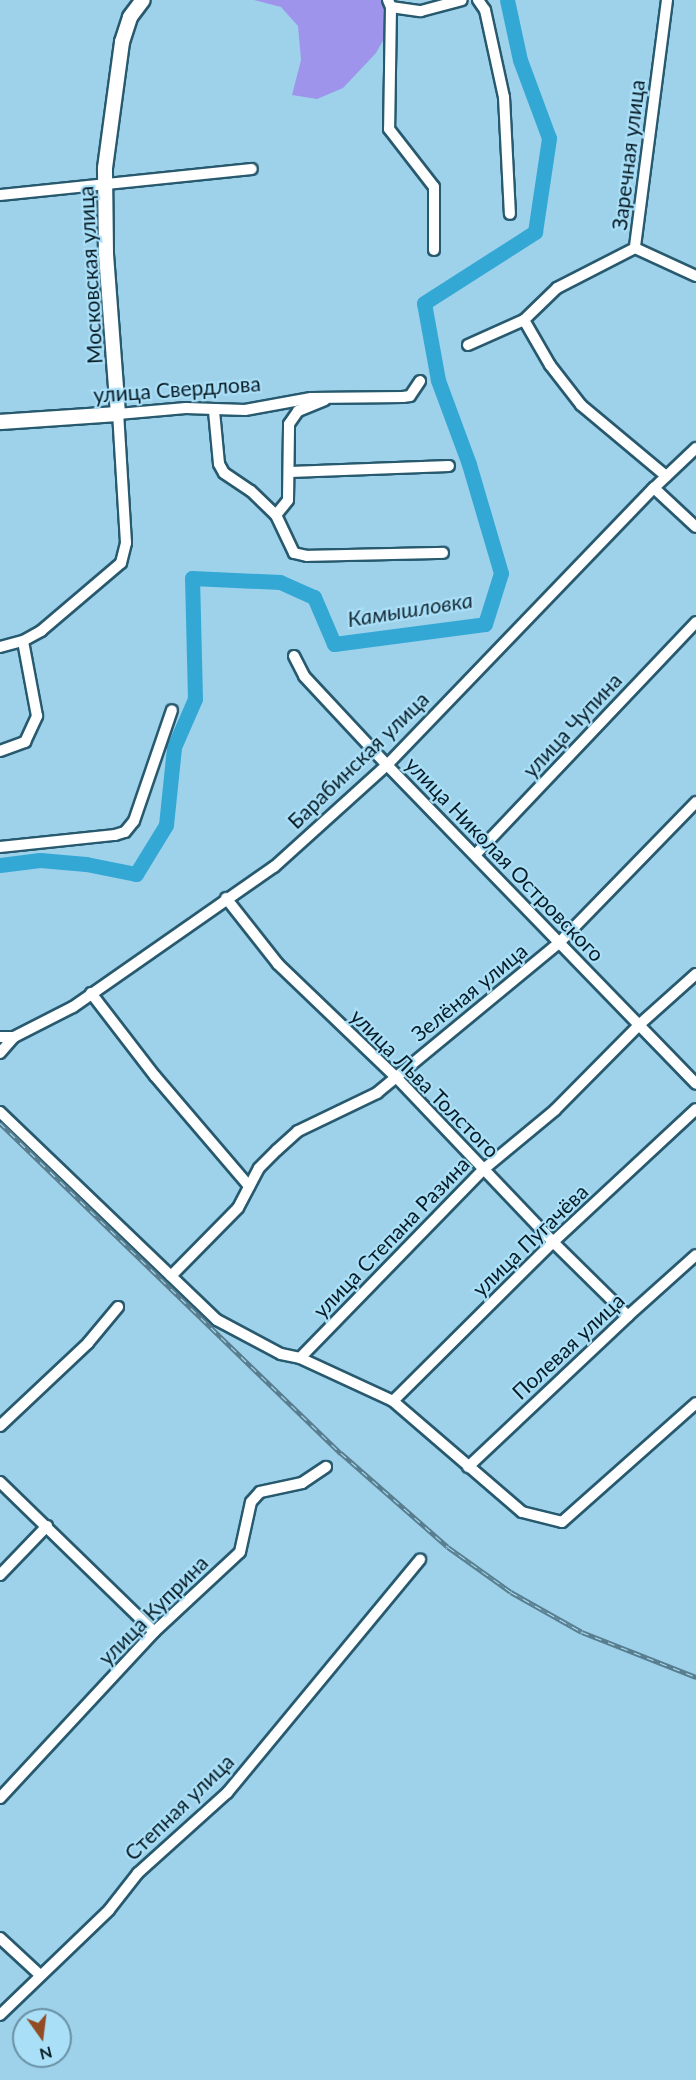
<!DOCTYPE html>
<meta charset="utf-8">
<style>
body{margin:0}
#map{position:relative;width:696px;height:2080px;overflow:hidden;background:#9ed1ea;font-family:Lato,sans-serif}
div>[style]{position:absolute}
.green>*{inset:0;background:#9f94eb}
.river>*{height:15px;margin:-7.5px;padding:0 7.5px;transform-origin:7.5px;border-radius:7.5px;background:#34a8d5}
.roads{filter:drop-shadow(2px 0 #285a6f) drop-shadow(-2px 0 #285a6f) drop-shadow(0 2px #285a6f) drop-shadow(0 -2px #285a6f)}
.minor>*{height:10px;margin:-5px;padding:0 5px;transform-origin:5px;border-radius:5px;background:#fff}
.major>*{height:14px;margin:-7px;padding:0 7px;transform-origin:7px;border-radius:7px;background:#fff}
.rail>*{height:4.5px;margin-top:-2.25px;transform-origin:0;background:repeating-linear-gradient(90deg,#aadff8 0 7px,#597e8f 0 14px);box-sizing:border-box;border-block:2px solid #597e8f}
span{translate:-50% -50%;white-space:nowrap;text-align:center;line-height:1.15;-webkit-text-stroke:4.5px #aadff8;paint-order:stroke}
.street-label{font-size:21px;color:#081c25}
.water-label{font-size:22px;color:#18303b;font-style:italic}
.north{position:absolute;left:12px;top:2008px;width:60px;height:60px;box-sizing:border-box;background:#aadff8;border:2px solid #6991a4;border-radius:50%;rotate:166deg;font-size:16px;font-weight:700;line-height:24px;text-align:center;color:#081c25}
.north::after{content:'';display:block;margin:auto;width:21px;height:27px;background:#924c23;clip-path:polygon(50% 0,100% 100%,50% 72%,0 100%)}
</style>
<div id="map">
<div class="green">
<i style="clip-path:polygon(254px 0,382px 0,386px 2px,389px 30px,376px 53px,343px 88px,317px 99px,292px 95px,301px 60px,298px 26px,281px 7px)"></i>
</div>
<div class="river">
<i style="left:0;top:865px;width:40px;rotate:-7.1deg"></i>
<i style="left:40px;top:860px;width:46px;rotate:5deg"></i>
<i style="left:86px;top:864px;width:51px;rotate:11.3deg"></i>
<i style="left:136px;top:874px;width:57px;rotate:-58.5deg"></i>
<i style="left:166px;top:825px;width:78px;rotate:-84.1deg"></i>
<i style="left:174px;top:747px;width:52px;rotate:-66.4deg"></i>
<i style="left:195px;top:699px;width:121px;rotate:-91.4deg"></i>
<i style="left:192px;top:578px;width:88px;rotate:2.6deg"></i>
<i style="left:280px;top:582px;width:37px;rotate:24deg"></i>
<i style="left:314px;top:597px;width:51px;rotate:66.9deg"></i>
<i style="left:334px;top:644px;width:152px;rotate:-7.5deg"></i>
<i style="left:485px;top:624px;width:53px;rotate:-72.6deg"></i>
<i style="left:501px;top:573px;width:114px;rotate:-106.4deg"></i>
<i style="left:469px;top:464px;width:90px;rotate:-110.3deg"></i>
<i style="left:438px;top:380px;width:78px;rotate:-100.3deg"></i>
<i style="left:424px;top:303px;width:132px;rotate:-32.6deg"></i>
<i style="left:535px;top:232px;width:95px;rotate:-81.5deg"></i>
<i style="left:549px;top:138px;width:83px;rotate:-110.4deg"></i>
<i style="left:520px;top:60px;width:61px;rotate:-102.2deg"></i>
</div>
<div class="roads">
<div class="minor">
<i style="left:388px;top:0;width:8px;rotate:67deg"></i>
<i style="left:391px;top:7px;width:122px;rotate:90.9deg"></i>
<i style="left:389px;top:129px;width:73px;rotate:52.2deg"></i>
<i style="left:434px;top:187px;width:63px;rotate:90deg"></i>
<i style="left:478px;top:0;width:12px;rotate:55deg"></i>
<i style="left:485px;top:10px;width:89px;rotate:77.7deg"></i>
<i style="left:504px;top:97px;width:117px;rotate:87.1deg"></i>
<i style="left:667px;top:0;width:250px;rotate:97.4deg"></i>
<i style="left:635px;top:248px;width:67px;rotate:24.7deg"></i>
<i style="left:391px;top:7px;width:30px;rotate:8deg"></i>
<i style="left:421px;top:11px;width:42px;rotate:-15deg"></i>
<i style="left:0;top:195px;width:253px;rotate:-5.9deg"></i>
<i style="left:524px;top:320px;width:52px;rotate:60deg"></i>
<i style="left:550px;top:365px;width:51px;rotate:52.2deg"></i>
<i style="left:581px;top:405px;width:111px;rotate:39.9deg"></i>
<i style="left:468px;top:345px;width:61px;rotate:-24.1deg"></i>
<i style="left:524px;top:320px;width:46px;rotate:-44.1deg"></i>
<i style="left:557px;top:288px;width:88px;rotate:-27.1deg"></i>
<i style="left:214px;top:411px;width:53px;rotate:84.6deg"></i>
<i style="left:219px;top:464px;width:10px;rotate:61deg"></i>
<i style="left:224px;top:473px;width:32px;rotate:34deg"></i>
<i style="left:251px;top:491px;width:35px;rotate:44deg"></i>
<i style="left:276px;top:515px;width:42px;rotate:64.7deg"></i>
<i style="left:294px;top:553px;width:13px;rotate:13deg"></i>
<i style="left:307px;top:556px;width:136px;rotate:-1.3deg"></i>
<i style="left:290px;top:472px;width:159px;rotate:-2.2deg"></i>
<i style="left:654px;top:488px;width:57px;rotate:42.9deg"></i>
<i style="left:276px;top:515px;width:19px;rotate:-51deg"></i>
<i style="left:288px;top:500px;width:76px;rotate:-89.2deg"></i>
<i style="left:289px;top:424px;width:16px;rotate:-55deg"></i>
<i style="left:298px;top:411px;width:29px;rotate:-22deg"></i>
<i style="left:0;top:647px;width:24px;rotate:-15deg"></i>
<i style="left:23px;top:641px;width:21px;rotate:-29deg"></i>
<i style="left:41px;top:631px;width:105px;rotate:-40.4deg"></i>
<i style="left:121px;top:563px;width:21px;rotate:-76deg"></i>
<i style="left:126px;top:543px;width:129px;rotate:-93.5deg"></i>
<i style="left:118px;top:414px;width:68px;rotate:-5deg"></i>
<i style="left:186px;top:408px;width:59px;rotate:1.9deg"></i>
<i style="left:245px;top:410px;width:67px;rotate:-10.3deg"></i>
<i style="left:311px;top:398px;width:92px;rotate:-0.6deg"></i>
<i style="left:403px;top:397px;width:7px;rotate:-8deg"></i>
<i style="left:410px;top:396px;width:18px;rotate:-56deg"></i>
<i style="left:294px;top:656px;width:22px;rotate:63deg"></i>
<i style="left:304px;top:676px;width:122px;rotate:47deg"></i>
<i style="left:387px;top:765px;width:444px;rotate:45.9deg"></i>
<i style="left:0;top:751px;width:27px;rotate:-20deg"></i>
<i style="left:25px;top:742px;width:29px;rotate:-65deg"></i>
<i style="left:37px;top:716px;width:76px;rotate:-100.6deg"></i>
<i style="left:0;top:847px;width:116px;rotate:-6deg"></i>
<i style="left:115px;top:835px;width:10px;rotate:-17deg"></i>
<i style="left:125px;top:832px;width:14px;rotate:-51deg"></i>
<i style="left:134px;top:821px;width:117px;rotate:-71.1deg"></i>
<i style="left:476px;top:854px;width:320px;rotate:-46.5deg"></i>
<i style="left:226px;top:898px;width:84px;rotate:51.8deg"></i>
<i style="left:278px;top:964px;width:163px;rotate:43.8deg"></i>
<i style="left:396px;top:1077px;width:228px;rotate:46.4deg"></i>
<i style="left:553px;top:1242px;width:105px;rotate:44.6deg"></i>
<i style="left:91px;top:993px;width:105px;rotate:52.4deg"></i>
<i style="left:155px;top:1076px;width:145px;rotate:49.5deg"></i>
<i style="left:0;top:1037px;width:14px"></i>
<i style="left:14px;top:1037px;width:66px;rotate:-27deg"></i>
<i style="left:73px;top:1007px;width:245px;rotate:-34.9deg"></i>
<i style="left:274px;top:867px;width:152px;rotate:-42.1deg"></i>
<i style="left:387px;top:765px;width:385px;rotate:-46.1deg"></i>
<i style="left:654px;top:488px;width:58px;rotate:-43.6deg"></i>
<i style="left:0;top:1053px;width:21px;rotate:-49deg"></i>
<i style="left:0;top:1112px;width:301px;rotate:43.8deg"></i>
<i style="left:217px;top:1320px;width:72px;rotate:28deg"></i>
<i style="left:281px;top:1354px;width:19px;rotate:12deg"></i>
<i style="left:300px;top:1358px;width:102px;rotate:24.8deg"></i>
<i style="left:393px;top:1401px;width:170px;rotate:40.7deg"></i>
<i style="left:522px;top:1512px;width:41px;rotate:14deg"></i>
<i style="left:562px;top:1522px;width:179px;rotate:-41.6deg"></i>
<i style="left:171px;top:1276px;width:95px;rotate:-45.4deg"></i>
<i style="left:238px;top:1208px;width:45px;rotate:-62.3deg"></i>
<i style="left:259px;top:1168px;width:25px;rotate:-45deg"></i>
<i style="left:277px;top:1150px;width:28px;rotate:-42deg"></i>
<i style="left:298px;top:1131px;width:88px;rotate:-25.7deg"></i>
<i style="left:377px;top:1093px;width:234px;rotate:-39.5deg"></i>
<i style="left:558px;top:944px;width:198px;rotate:-45.8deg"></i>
<i style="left:300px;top:1358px;width:264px;rotate:-45.8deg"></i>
<i style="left:484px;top:1169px;width:92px;rotate:-39.7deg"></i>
<i style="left:555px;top:1110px;width:121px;rotate:-45.3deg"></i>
<i style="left:640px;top:1024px;width:75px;rotate:-41.8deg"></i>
<i style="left:393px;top:1401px;width:226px;rotate:-44.8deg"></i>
<i style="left:553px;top:1242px;width:195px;rotate:-42.9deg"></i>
<i style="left:0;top:1426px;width:121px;rotate:-43.3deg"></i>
<i style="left:88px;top:1343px;width:47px;rotate:-50.2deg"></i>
<i style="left:468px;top:1467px;width:220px;rotate:-43.3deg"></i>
<i style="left:628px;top:1316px;width:91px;rotate:-41.9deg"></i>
<i style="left:0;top:1482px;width:215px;rotate:44.2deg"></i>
<i style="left:0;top:1575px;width:68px;rotate:-46.2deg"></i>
<i style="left:0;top:1798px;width:226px;rotate:-47.1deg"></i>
<i style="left:154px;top:1632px;width:117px;rotate:-42.9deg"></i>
<i style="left:240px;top:1552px;width:51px;rotate:-77.6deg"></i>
<i style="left:251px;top:1502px;width:13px;rotate:-48deg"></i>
<i style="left:260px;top:1492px;width:43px;rotate:-12.1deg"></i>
<i style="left:302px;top:1483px;width:29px;rotate:-34deg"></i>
<i style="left:0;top:1938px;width:54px;rotate:42.8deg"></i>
<i style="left:0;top:2015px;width:151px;rotate:-43.9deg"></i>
<i style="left:109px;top:1910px;width:47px;rotate:-51.9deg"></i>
<i style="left:138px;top:1873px;width:120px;rotate:-42deg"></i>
<i style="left:227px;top:1793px;width:303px;rotate:-50.4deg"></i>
</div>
<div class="major">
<i style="left:0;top:422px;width:118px;rotate:-3.9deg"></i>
<i style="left:118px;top:414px;width:160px;rotate:-94.3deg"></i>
<i style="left:106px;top:254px;width:86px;rotate:-90.7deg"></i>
<i style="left:105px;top:168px;width:127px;rotate:-82.3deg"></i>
<i style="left:122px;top:42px;width:26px;rotate:-72deg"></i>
<i style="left:130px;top:17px;width:21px;rotate:-53deg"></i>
</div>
</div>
<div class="rail">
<i style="left:0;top:1123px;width:475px;rotate:44.1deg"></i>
<i style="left:341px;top:1453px;width:142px;rotate:41.3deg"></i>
<i style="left:448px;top:1547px;width:77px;rotate:35.5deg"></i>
<i style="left:511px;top:1592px;width:81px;rotate:29.4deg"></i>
<i style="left:582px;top:1632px;width:123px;rotate:21.5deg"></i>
</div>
<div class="street-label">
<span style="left:628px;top:155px;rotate:-83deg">Заречная улица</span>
<span style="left:90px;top:275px;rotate:-93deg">Московская улица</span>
<span style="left:177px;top:389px;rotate:-4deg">улица Свердлова</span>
<span style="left:572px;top:725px;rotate:-47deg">улица Чупина</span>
<span style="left:358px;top:760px;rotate:-44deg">Барабинская улица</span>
<span style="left:505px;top:859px;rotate:46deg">улица Николая Островского</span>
<span style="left:469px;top:992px;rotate:-39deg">Зелёная улица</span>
<span style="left:425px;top:1083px;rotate:45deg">улица Льва Толстого</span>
<span style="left:391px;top:1237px;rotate:-46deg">улица Степана Разина</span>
<span style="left:530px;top:1240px;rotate:-44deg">улица Пугачёва</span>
<span style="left:568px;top:1346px;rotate:-43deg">Полевая улица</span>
<span style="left:153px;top:1610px;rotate:-45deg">улица Куприна</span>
<span style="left:179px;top:1807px;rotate:-44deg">Степная улица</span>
</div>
<div class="water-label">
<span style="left:410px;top:609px;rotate:-9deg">Камышловка</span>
</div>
<div class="north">N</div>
</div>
